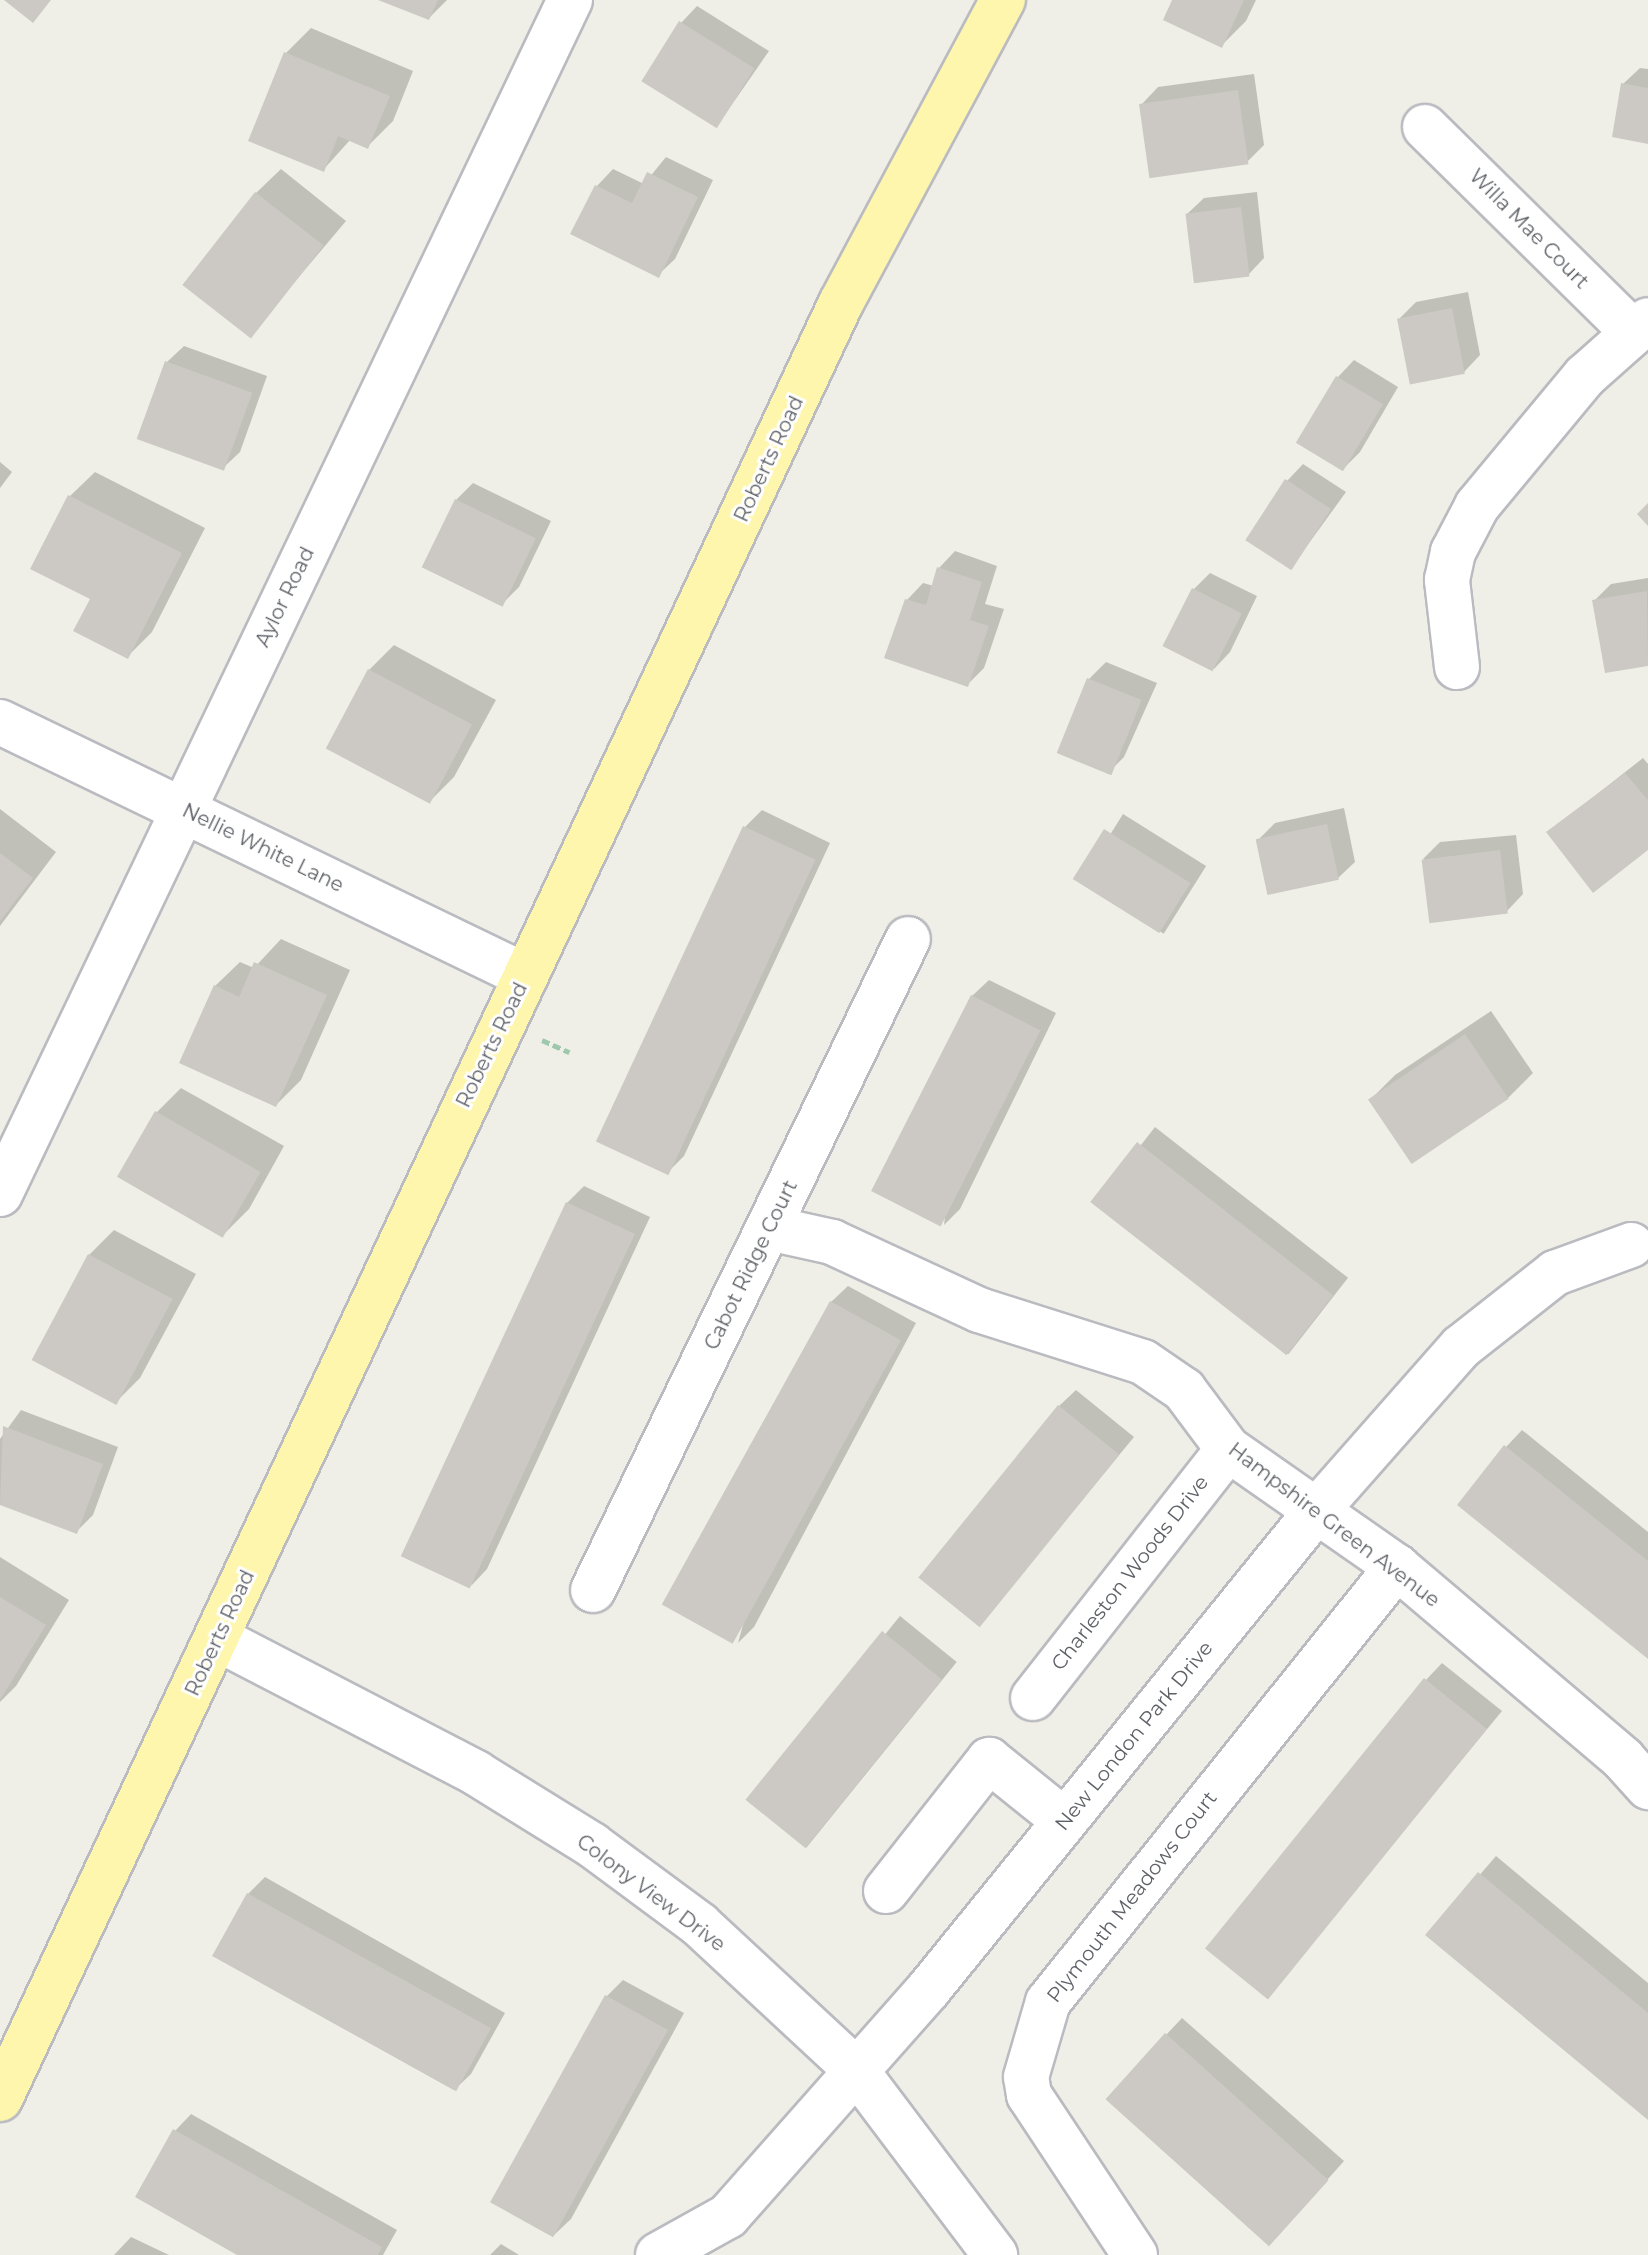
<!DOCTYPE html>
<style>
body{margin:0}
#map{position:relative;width:1648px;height:2255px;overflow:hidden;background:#f0efe7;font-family:Montserrat,sans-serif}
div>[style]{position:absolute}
.shadow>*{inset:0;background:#0003;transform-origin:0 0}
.building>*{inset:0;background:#ccc9c4;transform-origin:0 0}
.path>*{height:5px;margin-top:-2.5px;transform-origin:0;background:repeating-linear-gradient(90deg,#9dc8ac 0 8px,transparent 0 12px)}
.roads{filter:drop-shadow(2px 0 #b9bbc0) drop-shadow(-2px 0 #b9bbc0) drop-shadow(0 2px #b9bbc0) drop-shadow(0 -2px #b9bbc0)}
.minor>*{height:44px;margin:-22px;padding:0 22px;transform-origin:22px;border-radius:22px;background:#fff}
.major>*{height:44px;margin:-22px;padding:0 22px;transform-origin:22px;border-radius:22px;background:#fef6ad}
span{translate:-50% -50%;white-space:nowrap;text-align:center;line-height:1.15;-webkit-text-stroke:6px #fff;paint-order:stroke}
.street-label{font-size:20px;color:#5e6167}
</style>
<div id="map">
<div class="shadow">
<i style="clip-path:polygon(383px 0,447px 0,429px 18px)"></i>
<i style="clip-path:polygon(1174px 0,1256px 0,1246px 21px,1221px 46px)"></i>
<i style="clip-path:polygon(697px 6px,769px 51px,717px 126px,681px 23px)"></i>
<i style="clip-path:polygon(311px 28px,413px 71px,393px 121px,368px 146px,351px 139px,323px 170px,286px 53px)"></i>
<i style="clip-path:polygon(1640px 68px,1648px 69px,1648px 142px,1623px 84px)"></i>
<i style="clip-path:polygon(1254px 74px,1264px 145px,1247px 162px,1142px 104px,1158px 87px)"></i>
<i style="clip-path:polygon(666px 157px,713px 180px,675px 259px,658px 275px,597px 186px,613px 169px,644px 184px)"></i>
<i style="clip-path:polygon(281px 169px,346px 221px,249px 336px,256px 193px)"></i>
<i style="clip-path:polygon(1257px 192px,1264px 258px,1248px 275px,1187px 214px,1204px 198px)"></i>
<i style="clip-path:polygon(1468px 292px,1480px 355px,1464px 372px,1399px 319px,1416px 302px)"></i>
<i style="clip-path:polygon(184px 346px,267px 376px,240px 452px,223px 468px,167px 362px)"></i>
<i style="clip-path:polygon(1354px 360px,1398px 387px,1360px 452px,1343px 469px,1338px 377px)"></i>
<i style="clip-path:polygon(0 462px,12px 472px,0 488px)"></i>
<i style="clip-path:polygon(1303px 464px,1346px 492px,1291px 568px,1287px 481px)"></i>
<i style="clip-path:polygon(95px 472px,205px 528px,152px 632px,127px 657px,92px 598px,70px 496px)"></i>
<i style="clip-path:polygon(473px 483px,551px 521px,519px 587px,503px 603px,456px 500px)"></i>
<i style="clip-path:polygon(955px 551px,997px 566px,985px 604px,1004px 609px,984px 668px,967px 685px,907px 600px,923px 583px,934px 586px,939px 568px)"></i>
<i style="clip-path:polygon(1210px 573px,1257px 596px,1230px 652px,1214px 669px,1193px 590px)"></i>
<i style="clip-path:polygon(1648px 578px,1648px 664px,1607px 671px,1594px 601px,1611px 584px)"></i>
<i style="clip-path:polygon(394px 645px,496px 700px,454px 777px,429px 802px,369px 670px)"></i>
<i style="clip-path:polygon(1106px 662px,1157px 683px,1124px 757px,1107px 774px,1089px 679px)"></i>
<i style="clip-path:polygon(1643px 758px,1648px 764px,1648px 847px,1549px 832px)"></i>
<i style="clip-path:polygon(1344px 808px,1355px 862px,1338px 878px,1258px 840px,1275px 823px)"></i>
<i style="clip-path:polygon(0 809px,56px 852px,0 926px)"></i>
<i style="clip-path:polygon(762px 810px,830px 843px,684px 1156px,667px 1173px,599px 1140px,745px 827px)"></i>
<i style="left:1123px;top:814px;width:98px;height:80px;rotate:32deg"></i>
<i style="clip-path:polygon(1516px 835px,1523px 894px,1507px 911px,1423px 859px,1440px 842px)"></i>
<i style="clip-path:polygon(281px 939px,350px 970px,301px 1080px,276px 1105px,215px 986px,240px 962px,254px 968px)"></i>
<i style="clip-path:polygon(989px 980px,1056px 1013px,960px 1209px,944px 1225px,972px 996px)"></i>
<i style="clip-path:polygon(1491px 1011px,1533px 1073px,1508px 1098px,1412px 1162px,1370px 1100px,1395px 1075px)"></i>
<i style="clip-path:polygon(181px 1088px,284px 1146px,249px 1209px,225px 1233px,156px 1113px)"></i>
<i style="left:1155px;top:1127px;width:245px;height:97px;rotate:38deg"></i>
<i style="clip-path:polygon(584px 1186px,650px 1217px,487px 1569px,471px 1586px,567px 1203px)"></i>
<i style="clip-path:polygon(114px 1230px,196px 1274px,140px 1378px,116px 1402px,89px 1255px)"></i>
<i style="clip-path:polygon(848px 1286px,916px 1323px,754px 1627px,738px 1643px,831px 1302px)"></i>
<i style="clip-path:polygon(1076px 1390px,1134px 1437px,980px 1624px,1059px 1406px)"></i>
<i style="clip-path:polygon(21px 1410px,118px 1447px,93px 1515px,76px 1532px,0 1503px,0 1439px)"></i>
<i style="clip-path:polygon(1522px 1430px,1648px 1532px,1648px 1656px,1506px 1447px)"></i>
<i style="clip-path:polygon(0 1557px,69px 1600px,16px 1686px,0 1702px)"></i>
<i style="left:900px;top:1616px;width:73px;height:239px;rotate:39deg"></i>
<i style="clip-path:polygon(1442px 1663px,1502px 1711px,1267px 1996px,1426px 1680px)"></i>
<i style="clip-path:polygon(1496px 1856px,1648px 1983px,1648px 2117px,1428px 1935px)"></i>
<i style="clip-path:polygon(265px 1877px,505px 2013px,471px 2074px,454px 2090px,214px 1956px,248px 1894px)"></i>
<i style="clip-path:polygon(623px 1980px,684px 2013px,571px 2219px,554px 2235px,607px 1996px)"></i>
<i style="clip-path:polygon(1182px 2018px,1344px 2161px,1287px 2225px,1166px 2035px)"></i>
<i style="clip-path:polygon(191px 2114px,397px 2230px,383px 2255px,241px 2255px,175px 2131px)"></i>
<i style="clip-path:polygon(131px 2237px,169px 2255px,114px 2255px)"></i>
<i style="clip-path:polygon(501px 2244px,519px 2255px,490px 2255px)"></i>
</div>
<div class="building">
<i style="clip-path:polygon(4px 0,51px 0,33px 23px)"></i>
<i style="clip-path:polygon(378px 0,438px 0,429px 20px)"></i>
<i style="clip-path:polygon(1172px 0,1244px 0,1222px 48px,1163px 20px)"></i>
<i style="left:679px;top:21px;width:89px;height:71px;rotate:32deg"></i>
<i style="clip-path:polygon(284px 52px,390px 96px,368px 149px,338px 136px,324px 172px,248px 141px)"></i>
<i style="clip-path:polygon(1621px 83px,1648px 88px,1648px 144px,1612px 137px)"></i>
<i style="left:1238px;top:90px;width:75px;height:100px;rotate:82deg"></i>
<i style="clip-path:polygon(647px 172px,698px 197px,659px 278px,570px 234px,595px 185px,632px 203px)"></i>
<i style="left:255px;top:192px;width:87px;height:118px;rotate:38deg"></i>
<i style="left:1241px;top:207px;width:70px;height:56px;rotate:83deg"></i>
<i style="left:1452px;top:308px;width:67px;height:56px;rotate:79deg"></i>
<i style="left:165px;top:361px;width:93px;height:83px;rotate:20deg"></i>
<i style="left:1336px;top:376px;width:55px;height:78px;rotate:31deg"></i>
<i style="left:1285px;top:479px;width:55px;height:73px;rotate:33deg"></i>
<i style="clip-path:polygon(68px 495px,182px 553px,128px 659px,73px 631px,90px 599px,30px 569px)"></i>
<i style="left:455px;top:499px;width:90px;height:76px;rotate:26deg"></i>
<i style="clip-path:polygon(1648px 503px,1648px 526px,1637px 514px)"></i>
<i style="clip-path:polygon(937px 567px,982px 582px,970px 620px,989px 626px,968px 687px,884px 658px,905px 599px,926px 605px)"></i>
<i style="left:1192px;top:588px;width:56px;height:65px;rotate:27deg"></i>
<i style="clip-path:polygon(1647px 591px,1648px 666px,1605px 673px,1592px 600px)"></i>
<i style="left:368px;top:669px;width:118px;height:90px;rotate:28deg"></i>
<i style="left:1087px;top:678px;width:59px;height:81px;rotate:22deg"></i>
<i style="clip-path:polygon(1625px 773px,1648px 800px,1648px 850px,1593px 893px,1546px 832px)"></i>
<i style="left:1327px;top:824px;width:57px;height:73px;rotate:78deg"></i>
<i style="left:743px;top:826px;width:80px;height:348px;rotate:25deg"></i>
<i style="left:1104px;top:829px;width:102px;height:59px;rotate:32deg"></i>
<i style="left:1500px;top:850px;width:64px;height:79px;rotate:83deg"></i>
<i style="clip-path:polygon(0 853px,33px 878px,0 921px)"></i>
<i style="clip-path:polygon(254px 962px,327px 995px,276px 1107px,179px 1063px,214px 985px,239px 997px)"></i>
<i style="left:971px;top:995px;width:78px;height:220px;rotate:27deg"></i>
<i style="left:1465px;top:1034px;width:78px;height:117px;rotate:56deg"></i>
<i style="left:155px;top:1111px;width:122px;height:76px;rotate:30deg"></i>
<i style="left:1137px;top:1142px;width:249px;height:76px;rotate:38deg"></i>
<i style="left:566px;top:1202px;width:76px;height:391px;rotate:25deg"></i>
<i style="left:88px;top:1254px;width:96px;height:120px;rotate:28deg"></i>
<i style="left:830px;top:1301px;width:81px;height:347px;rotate:29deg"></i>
<i style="left:1058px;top:1405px;width:79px;height:222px;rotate:39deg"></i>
<i style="clip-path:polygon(3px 1426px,103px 1464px,77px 1534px,0 1505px)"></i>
<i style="clip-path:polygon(1504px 1445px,1648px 1561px,1648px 1659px,1457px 1505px)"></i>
<i style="clip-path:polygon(0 1597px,46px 1625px,0 1700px)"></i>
<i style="left:882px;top:1631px;width:77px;height:217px;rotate:39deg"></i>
<i style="left:1424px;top:1678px;width:81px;height:348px;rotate:39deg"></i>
<i style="clip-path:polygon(1478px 1872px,1648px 2013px,1648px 2120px,1425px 1935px)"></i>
<i style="left:247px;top:1893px;width:279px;height:72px;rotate:29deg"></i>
<i style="left:605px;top:1995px;width:72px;height:237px;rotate:29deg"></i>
<i style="left:1165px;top:2033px;width:220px;height:89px;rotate:42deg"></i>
<i style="clip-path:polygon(173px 2129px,382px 2247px,378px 2255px,237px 2255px,135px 2197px)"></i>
</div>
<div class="path">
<i style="left:542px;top:1040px;width:30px;rotate:24deg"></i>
</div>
<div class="roads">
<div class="minor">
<i style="left:1425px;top:127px;width:291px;rotate:44.6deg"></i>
<i style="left:1457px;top:667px;width:88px;rotate:-96.6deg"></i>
<i style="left:1447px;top:580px;width:29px;rotate:-78deg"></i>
<i style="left:1453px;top:552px;width:52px;rotate:-62.4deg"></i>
<i style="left:1477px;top:506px;width:169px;rotate:-50.3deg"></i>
<i style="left:1585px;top:376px;width:84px;rotate:-41.6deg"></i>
<i style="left:0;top:722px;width:584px;rotate:25.78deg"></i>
<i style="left:0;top:1194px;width:1323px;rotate:-64.48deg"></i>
<i style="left:769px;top:1228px;width:65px;rotate:12.5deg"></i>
<i style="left:832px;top:1242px;width:162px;rotate:24.8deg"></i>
<i style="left:979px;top:1310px;width:172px;rotate:17.6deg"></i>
<i style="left:1143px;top:1362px;width:50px;rotate:34.3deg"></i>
<i style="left:1184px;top:1390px;width:74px;rotate:53.3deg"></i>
<i style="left:1228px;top:1449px;width:206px;rotate:34.9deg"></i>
<i style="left:1397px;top:1567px;width:297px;rotate:40.3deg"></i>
<i style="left:1623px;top:1759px;width:38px;rotate:48deg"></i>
<i style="left:593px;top:1590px;width:723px;rotate:-64.18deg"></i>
<i style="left:218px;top:1639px;width:291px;rotate:27.4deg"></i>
<i style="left:476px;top:1773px;width:137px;rotate:31.8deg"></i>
<i style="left:592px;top:1845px;width:134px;rotate:36.5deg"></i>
<i style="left:700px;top:1925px;width:212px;rotate:42.9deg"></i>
<i style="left:855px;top:2069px;width:233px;rotate:53deg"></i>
<i style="left:1033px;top:1698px;width:316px;rotate:-51.9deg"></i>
<i style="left:886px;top:1891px;width:167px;rotate:-51.8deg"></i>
<i style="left:989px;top:1760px;width:97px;rotate:38.8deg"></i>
<i style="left:658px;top:2255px;width:80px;rotate:-29.1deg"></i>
<i style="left:728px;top:2216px;width:302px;rotate:-48.5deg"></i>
<i style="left:928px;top:1990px;width:619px;rotate:-50.96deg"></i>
<i style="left:1318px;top:1509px;width:216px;rotate:-48.6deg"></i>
<i style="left:1461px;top:1347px;width:120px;rotate:-38.2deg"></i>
<i style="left:1555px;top:1273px;width:81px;rotate:-20.2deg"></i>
<i style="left:1135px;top:2255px;width:192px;rotate:-123.5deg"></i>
<i style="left:1029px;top:2095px;width:18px;rotate:-99deg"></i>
<i style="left:1026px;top:2077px;width:78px;rotate:-73.7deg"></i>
<i style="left:1048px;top:2002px;width:558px;rotate:-51.26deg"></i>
</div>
<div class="major">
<i style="left:0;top:2099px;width:1983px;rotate:-64.91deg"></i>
<i style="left:841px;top:303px;width:344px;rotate:-61.9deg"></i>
</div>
</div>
<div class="street-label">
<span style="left:1529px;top:229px;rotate:45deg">Willa Mae Court</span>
<span style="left:769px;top:459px;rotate:-65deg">Roberts Road</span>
<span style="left:285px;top:597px;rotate:-64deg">Aylor Road</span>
<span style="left:263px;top:848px;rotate:26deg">Nellie White Lane</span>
<span style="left:492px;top:1045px;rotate:-64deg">Roberts Road</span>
<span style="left:751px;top:1265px;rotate:-64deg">Cabot Ridge Court</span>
<span style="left:1334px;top:1525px;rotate:37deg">Hampshire Green Avenue</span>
<span style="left:1130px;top:1573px;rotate:-52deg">Charleston Woods Drive</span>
<span style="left:220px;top:1633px;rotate:-65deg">Roberts Road</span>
<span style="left:1134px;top:1736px;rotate:-51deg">New London Park Drive</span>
<span style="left:651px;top:1893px;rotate:37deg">Colony View Drive</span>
<span style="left:1132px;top:1897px;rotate:-52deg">Plymouth Meadows Court</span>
</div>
</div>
